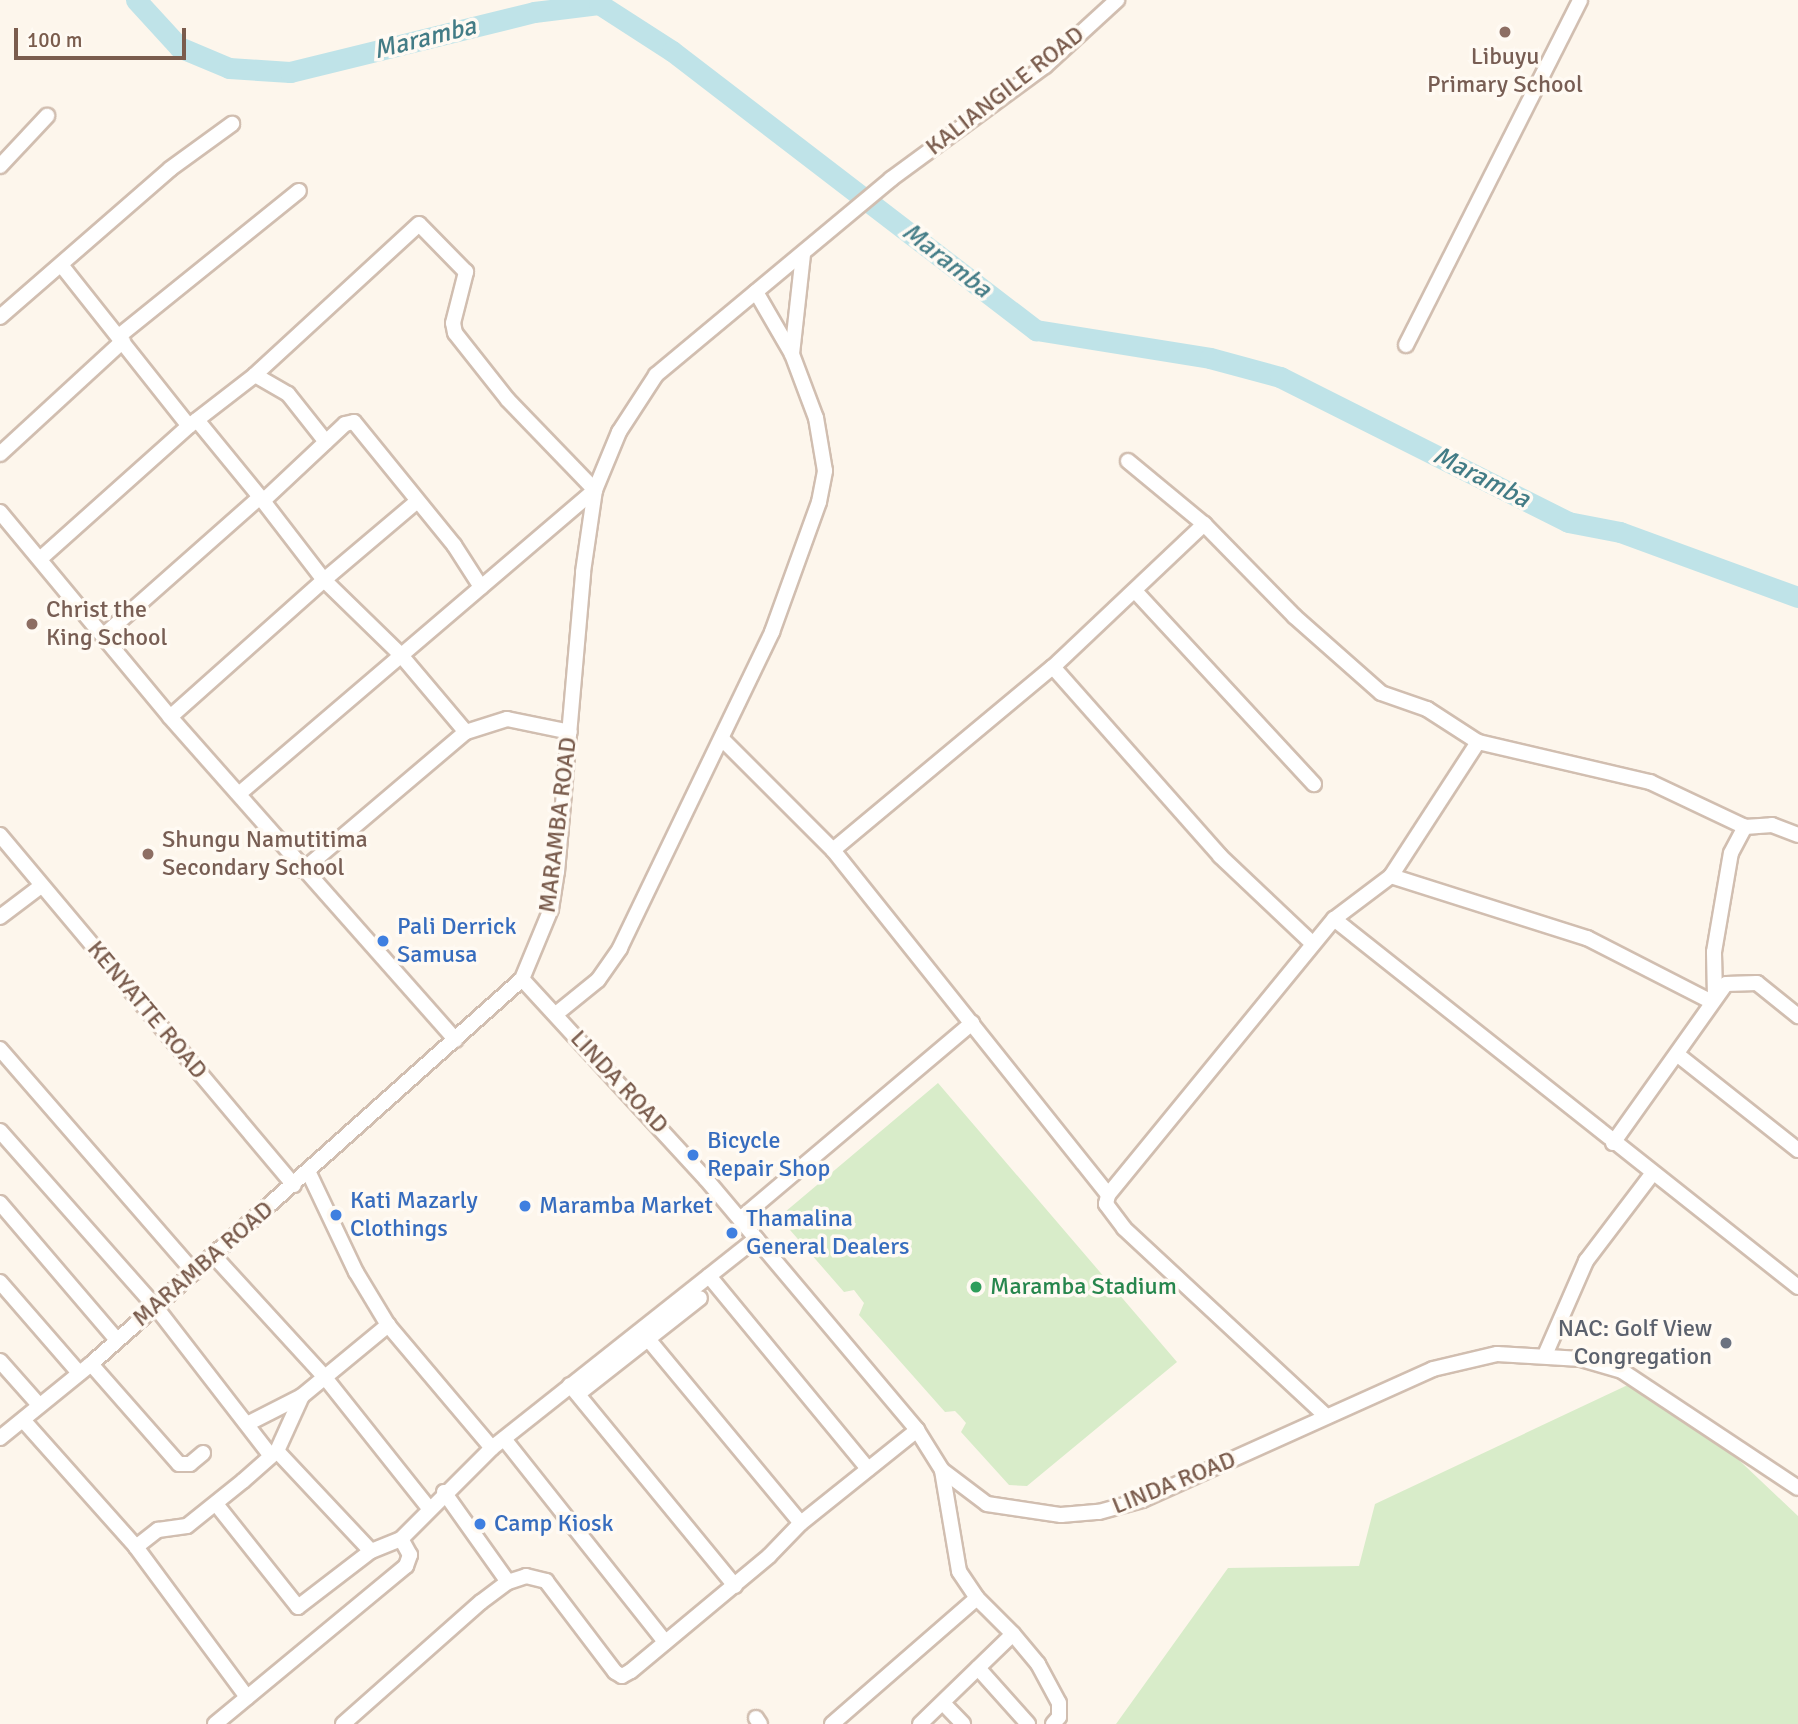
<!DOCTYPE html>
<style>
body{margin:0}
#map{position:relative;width:1798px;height:1724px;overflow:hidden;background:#fdf6ec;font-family:Signika,sans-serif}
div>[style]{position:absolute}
.green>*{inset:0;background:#d8ecc9}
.river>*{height:21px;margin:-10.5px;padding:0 10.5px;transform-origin:10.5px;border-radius:10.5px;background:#bfe3e8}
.roads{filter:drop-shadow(2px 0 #d1beb0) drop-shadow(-2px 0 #d1beb0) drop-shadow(0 2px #d1beb0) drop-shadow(0 -2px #d1beb0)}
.minor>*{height:14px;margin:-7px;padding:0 7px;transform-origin:7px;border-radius:7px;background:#fff}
.dots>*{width:19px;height:19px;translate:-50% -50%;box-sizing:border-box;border:4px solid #fffaf3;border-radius:50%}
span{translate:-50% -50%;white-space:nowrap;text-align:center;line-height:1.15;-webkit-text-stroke:7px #fffaf3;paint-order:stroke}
.education-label{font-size:24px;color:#785e54}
.left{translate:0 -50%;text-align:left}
.street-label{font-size:24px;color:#7a5c4d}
.shop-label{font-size:24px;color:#366cbe}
.leisure-label{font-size:24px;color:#27864d}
.worship-label{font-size:24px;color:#5b616d}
.right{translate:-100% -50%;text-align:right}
.water-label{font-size:26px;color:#437c86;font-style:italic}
.scale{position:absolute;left:14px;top:28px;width:172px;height:32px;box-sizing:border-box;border:4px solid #7a5c4d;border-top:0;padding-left:9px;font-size:21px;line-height:24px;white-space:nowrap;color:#7a5c4d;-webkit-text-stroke:5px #fffaf3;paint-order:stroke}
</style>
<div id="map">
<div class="green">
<i style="clip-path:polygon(938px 1083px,1177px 1362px,1027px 1486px,1009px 1485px,961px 1432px,966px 1423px,960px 1416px,955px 1411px,945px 1412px,859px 1315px,864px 1303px,854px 1290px,844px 1292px,790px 1230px,795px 1225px,785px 1212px)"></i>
<i style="clip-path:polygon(1632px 1383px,1684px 1408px,1798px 1516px,1798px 1724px,1116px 1724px,1228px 1568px,1359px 1566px,1375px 1504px)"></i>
</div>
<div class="river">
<i style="left:136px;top:0;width:64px;rotate:47.5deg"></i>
<i style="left:179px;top:47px;width:54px;rotate:22.8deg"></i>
<i style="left:229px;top:68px;width:61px;rotate:3.8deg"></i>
<i style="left:290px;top:72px;width:251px;rotate:-13.8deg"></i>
<i style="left:534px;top:12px;width:65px;rotate:-7deg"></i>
<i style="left:599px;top:4px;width:87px;rotate:32.8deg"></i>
<i style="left:672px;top:51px;width:459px;rotate:37.5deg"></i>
<i style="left:1036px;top:330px;width:176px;rotate:9.1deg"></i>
<i style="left:1210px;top:358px;width:73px;rotate:15.2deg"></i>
<i style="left:1280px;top:377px;width:322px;rotate:26.7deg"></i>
<i style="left:1568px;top:522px;width:53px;rotate:10.9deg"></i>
<i style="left:1620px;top:532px;width:189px;rotate:20.1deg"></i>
</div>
<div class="roads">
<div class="minor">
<i style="left:0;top:166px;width:69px;rotate:-46.8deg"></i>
<i style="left:62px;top:266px;width:204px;rotate:51.6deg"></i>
<i style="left:0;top:317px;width:225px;rotate:-41deg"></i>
<i style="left:170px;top:169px;width:77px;rotate:-36deg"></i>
<i style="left:119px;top:336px;width:231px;rotate:-38.9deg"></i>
<i style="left:1406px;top:345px;width:386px;rotate:-63.2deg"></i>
<i style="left:792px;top:354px;width:100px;rotate:-83.7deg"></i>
<i style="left:197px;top:420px;width:99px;rotate:50.7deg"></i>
<i style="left:0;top:454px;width:167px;rotate:-42.6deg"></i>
<i style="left:1128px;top:461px;width:99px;rotate:39.7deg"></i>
<i style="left:1204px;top:524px;width:129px;rotate:45.6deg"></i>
<i style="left:1294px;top:616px;width:116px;rotate:41.5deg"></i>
<i style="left:1381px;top:693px;width:49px;rotate:19.2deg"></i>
<i style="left:1427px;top:709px;width:61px;rotate:32.9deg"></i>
<i style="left:1478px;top:742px;width:177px;rotate:13.1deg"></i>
<i style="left:1650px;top:782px;width:105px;rotate:25.3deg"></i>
<i style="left:1745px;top:827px;width:27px;rotate:-4deg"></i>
<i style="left:1772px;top:825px;width:28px;rotate:21deg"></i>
<i style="left:263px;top:501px;width:112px;rotate:-43.2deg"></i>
<i style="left:345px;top:424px;width:9px;rotate:-13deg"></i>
<i style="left:354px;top:422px;width:159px;rotate:50.9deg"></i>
<i style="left:454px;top:545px;width:50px;rotate:57.3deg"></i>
<i style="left:415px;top:503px;width:119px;rotate:139.8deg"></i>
<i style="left:324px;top:580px;width:106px;rotate:44.2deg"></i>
<i style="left:400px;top:654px;width:102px;rotate:49.8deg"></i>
<i style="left:0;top:512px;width:266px;rotate:50.3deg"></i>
<i style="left:170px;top:717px;width:431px;rotate:48.5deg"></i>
<i style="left:40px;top:559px;width:200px;rotate:-41.8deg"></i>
<i style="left:189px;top:426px;width:83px;rotate:-37.7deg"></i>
<i style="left:255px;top:375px;width:38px;rotate:30deg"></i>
<i style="left:288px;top:394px;width:61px;rotate:51.6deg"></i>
<i style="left:1136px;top:592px;width:262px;rotate:47.2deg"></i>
<i style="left:104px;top:635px;width:208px;rotate:-41.5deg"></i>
<i style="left:260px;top:497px;width:105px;rotate:52.4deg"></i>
<i style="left:324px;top:580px;width:206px;rotate:138.3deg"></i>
<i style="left:1053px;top:667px;width:252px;rotate:48.5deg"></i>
<i style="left:1220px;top:856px;width:127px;rotate:43.4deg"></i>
<i style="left:723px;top:740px;width:156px;rotate:45deg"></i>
<i style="left:833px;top:850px;width:441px;rotate:51.4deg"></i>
<i style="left:240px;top:793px;width:467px;rotate:-40.5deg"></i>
<i style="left:595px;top:490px;width:125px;rotate:-134deg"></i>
<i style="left:508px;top:400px;width:85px;rotate:-128.3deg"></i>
<i style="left:455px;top:333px;width:10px;rotate:-101deg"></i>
<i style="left:453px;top:323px;width:53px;rotate:-75.7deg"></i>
<i style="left:466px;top:272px;width:67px;rotate:-134.4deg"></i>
<i style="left:419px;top:224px;width:223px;rotate:137.4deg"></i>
<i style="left:0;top:835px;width:457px;rotate:50deg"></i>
<i style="left:833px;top:850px;width:286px;rotate:-39.8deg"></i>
<i style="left:1053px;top:667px;width:208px;rotate:-43.4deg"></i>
<i style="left:303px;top:870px;width:214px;rotate:-40.3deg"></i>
<i style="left:466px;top:732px;width:43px;rotate:-17.6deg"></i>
<i style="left:507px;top:719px;width:64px;rotate:11.7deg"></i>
<i style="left:1391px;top:876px;width:206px;rotate:17.6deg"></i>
<i style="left:1587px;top:938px;width:138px;rotate:27.1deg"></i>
<i style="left:0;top:917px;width:51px;rotate:-37.1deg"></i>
<i style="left:1334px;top:919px;width:71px;rotate:-37deg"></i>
<i style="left:1391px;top:876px;width:160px;rotate:-57deg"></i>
<i style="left:522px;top:979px;width:272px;rotate:47.4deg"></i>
<i style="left:706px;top:1179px;width:328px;rotate:49.9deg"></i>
<i style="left:917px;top:1430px;width:47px;rotate:58deg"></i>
<i style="left:942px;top:1470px;width:56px;rotate:37.1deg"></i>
<i style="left:987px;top:1504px;width:75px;rotate:8.5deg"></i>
<i style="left:1061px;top:1515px;width:38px;rotate:-5deg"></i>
<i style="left:1099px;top:1512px;width:45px;rotate:-15.6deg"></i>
<i style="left:1142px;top:1500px;width:319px;rotate:-24.2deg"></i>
<i style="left:1433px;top:1369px;width:66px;rotate:-13.2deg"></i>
<i style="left:1497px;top:1354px;width:84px;rotate:3.4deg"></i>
<i style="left:1581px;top:1359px;width:43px;rotate:16.3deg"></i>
<i style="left:1622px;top:1371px;width:211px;rotate:33.6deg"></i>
<i style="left:1715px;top:997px;width:45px;rotate:-91.3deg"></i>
<i style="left:1714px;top:952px;width:100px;rotate:-80.3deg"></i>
<i style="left:1731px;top:853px;width:30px;rotate:-62deg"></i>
<i style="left:556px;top:1014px;width:54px;rotate:-39deg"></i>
<i style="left:598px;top:980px;width:39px;rotate:-55deg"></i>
<i style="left:620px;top:948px;width:351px;rotate:-64.3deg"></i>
<i style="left:772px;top:632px;width:138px;rotate:-70.1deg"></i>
<i style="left:819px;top:502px;width:32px;rotate:-79deg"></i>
<i style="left:825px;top:471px;width:54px;rotate:-99.6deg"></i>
<i style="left:816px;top:418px;width:68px;rotate:-110.6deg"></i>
<i style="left:792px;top:354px;width:72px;rotate:-120.1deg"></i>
<i style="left:0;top:1049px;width:296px;rotate:49deg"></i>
<i style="left:1678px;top:1055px;width:153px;rotate:38.4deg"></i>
<i style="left:0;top:1131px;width:234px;rotate:48.5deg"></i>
<i style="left:155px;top:1306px;width:188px;rotate:52.3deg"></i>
<i style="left:1613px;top:1143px;width:195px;rotate:-54.6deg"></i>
<i style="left:1726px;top:984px;width:31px;rotate:-2deg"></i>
<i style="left:1757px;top:983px;width:53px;rotate:38.8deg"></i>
<i style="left:308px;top:1171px;width:112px;rotate:64.6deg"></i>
<i style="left:356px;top:1272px;width:62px;rotate:58.9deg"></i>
<i style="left:388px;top:1325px;width:161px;rotate:49.8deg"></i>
<i style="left:0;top:1203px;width:179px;rotate:49.5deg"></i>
<i style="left:740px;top:1219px;width:304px;rotate:-40.2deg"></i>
<i style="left:213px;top:1255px;width:163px;rotate:47.5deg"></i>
<i style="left:323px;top:1375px;width:169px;rotate:51.5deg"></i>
<i style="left:709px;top:1276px;width:250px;rotate:50.5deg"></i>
<i style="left:0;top:1282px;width:121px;rotate:49deg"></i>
<i style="left:648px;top:1339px;width:239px;rotate:50.3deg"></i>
<i style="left:1545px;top:1355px;width:103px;rotate:-66.4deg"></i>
<i style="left:1586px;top:1261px;width:109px;rotate:-52.8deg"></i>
<i style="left:0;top:1361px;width:59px;rotate:48.4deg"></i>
<i style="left:91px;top:1364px;width:133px;rotate:48.7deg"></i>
<i style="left:179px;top:1464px;width:11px"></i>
<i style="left:190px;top:1464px;width:17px;rotate:-40deg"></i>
<i style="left:570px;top:1385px;width:260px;rotate:50.6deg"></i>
<i style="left:578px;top:1394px;width:155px;rotate:-38.2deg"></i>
<i style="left:1326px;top:1416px;width:276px;rotate:-137.1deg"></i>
<i style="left:1124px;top:1228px;width:30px;rotate:-127deg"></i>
<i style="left:1106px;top:1204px;width:9px;rotate:-77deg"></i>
<i style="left:1108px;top:1195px;width:357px;rotate:-50.7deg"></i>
<i style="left:1334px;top:919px;width:592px;rotate:38.42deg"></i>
<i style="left:23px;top:1420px;width:170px;rotate:48.3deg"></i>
<i style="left:136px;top:1547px;width:187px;rotate:53.5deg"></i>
<i style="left:249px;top:1423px;width:59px;rotate:-27deg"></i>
<i style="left:302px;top:1396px;width:112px;rotate:-39.5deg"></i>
<i style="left:0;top:1438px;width:117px;rotate:-39.1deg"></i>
<i style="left:91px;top:1364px;width:578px;rotate:-41.77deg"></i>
<i style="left:522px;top:979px;width:76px;rotate:-67.5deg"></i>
<i style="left:551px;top:909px;width:37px;rotate:-81deg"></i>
<i style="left:557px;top:872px;width:301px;rotate:-85deg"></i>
<i style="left:583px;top:572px;width:83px;rotate:-81.7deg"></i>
<i style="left:595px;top:490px;width:63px;rotate:-67.5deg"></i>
<i style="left:619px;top:432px;width:68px;rotate:-57deg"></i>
<i style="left:656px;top:375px;width:306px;rotate:-39.8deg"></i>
<i style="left:891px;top:179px;width:191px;rotate:-36.3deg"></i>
<i style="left:1045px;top:66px;width:98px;rotate:-42.5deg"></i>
<i style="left:505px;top:1440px;width:258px;rotate:51.6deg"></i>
<i style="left:277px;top:1451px;width:137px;rotate:46.8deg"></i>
<i style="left:444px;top:1492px;width:110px;rotate:54.6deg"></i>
<i style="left:401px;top:1539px;width:129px;rotate:-45deg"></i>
<i style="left:492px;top:1448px;width:337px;rotate:-38.4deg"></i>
<i style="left:136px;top:1547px;width:28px;rotate:-38deg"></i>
<i style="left:158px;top:1530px;width:29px;rotate:-8deg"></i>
<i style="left:187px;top:1526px;width:72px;rotate:-38.8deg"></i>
<i style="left:243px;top:1481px;width:45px;rotate:-41.4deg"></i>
<i style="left:277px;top:1451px;width:60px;rotate:-65.6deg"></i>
<i style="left:1013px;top:1634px;width:39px;rotate:50deg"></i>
<i style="left:1038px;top:1664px;width:44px;rotate:61.7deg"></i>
<i style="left:1059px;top:1703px;width:14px;rotate:90deg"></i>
<i style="left:1059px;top:1717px;width:9px;rotate:131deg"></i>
<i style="left:978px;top:1668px;width:75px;rotate:48.2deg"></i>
<i style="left:943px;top:1703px;width:29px;rotate:46deg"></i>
<i style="left:756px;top:1718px;width:7px;rotate:56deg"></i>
<i style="left:215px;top:1724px;width:248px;rotate:-39.6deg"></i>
<i style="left:406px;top:1566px;width:12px;rotate:-70deg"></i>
<i style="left:410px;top:1555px;width:18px;rotate:-119deg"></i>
<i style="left:401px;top:1539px;width:32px;rotate:158deg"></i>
<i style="left:371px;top:1551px;width:92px;rotate:142.5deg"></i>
<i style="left:298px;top:1607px;width:130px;rotate:-128.5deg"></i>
<i style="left:343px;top:1724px;width:184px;rotate:-41.5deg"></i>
<i style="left:481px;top:1602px;width:34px;rotate:-37deg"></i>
<i style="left:508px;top:1582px;width:19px;rotate:-18deg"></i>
<i style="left:526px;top:1576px;width:21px;rotate:14deg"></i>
<i style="left:546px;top:1581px;width:114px;rotate:52.8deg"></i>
<i style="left:615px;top:1672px;width:8px;rotate:30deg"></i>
<i style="left:622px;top:1676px;width:10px;rotate:-29deg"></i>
<i style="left:631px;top:1671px;width:180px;rotate:-39.8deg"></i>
<i style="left:769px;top:1556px;width:46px;rotate:-45.9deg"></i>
<i style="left:801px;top:1523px;width:149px;rotate:-38.7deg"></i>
<i style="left:832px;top:1724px;width:192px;rotate:-41deg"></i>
<i style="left:920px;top:1724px;width:129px;rotate:-44.1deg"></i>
<i style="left:1013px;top:1634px;width:51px;rotate:-135deg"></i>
<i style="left:977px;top:1598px;width:32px;rotate:-124deg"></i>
<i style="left:959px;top:1571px;width:102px;rotate:-99.6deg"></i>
</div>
</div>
<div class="dots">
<i style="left:1505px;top:32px;background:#8d6e63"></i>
<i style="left:32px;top:624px;background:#8d6e63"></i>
<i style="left:148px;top:854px;background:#8d6e63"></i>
<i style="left:383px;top:941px;background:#3f7fe0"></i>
<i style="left:693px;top:1155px;background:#3f7fe0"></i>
<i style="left:525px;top:1206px;background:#3f7fe0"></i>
<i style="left:336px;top:1215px;background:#3f7fe0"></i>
<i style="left:732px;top:1233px;background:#3f7fe0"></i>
<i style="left:976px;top:1287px;background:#2e9e5b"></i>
<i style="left:1726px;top:1343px;background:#6b7280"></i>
<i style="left:480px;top:1524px;background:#3f7fe0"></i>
</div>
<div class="education-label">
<span style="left:1505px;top:71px">Libuyu<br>Primary School</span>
<span class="left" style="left:46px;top:624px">Christ the<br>King School</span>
<span class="left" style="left:162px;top:854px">Shungu Namutitima<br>Secondary School</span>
</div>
<div class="street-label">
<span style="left:1005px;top:91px;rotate:-38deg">KALIANGILE ROAD</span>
<span style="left:558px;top:825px;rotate:-83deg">MARAMBA ROAD</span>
<span style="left:147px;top:1010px;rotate:50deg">KENYATTE ROAD</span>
<span style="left:619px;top:1082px;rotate:47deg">LINDA ROAD</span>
<span style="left:203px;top:1264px;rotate:-41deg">MARAMBA ROAD</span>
<span style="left:1174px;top:1483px;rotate:-22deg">LINDA ROAD</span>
</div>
<div class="shop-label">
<span class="left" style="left:397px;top:941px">Pali Derrick<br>Samusa</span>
<span class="left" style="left:707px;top:1155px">Bicycle<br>Repair Shop</span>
<span class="left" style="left:350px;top:1215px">Kati Mazarly<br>Clothings</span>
<span class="left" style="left:539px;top:1206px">Maramba Market</span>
<span class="left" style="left:746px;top:1233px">Thamalina<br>General Dealers</span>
<span class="left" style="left:494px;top:1524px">Camp Kiosk</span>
</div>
<div class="leisure-label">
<span class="left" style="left:990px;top:1287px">Maramba Stadium</span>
</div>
<div class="worship-label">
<span class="right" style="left:1712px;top:1343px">NAC: Golf View<br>Congregation</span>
</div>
<div class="water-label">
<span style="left:425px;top:39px;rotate:-14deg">Maramba</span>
<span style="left:946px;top:261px;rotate:38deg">Maramba</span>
<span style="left:1481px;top:478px;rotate:27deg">Maramba</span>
</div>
<div class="scale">100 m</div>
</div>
